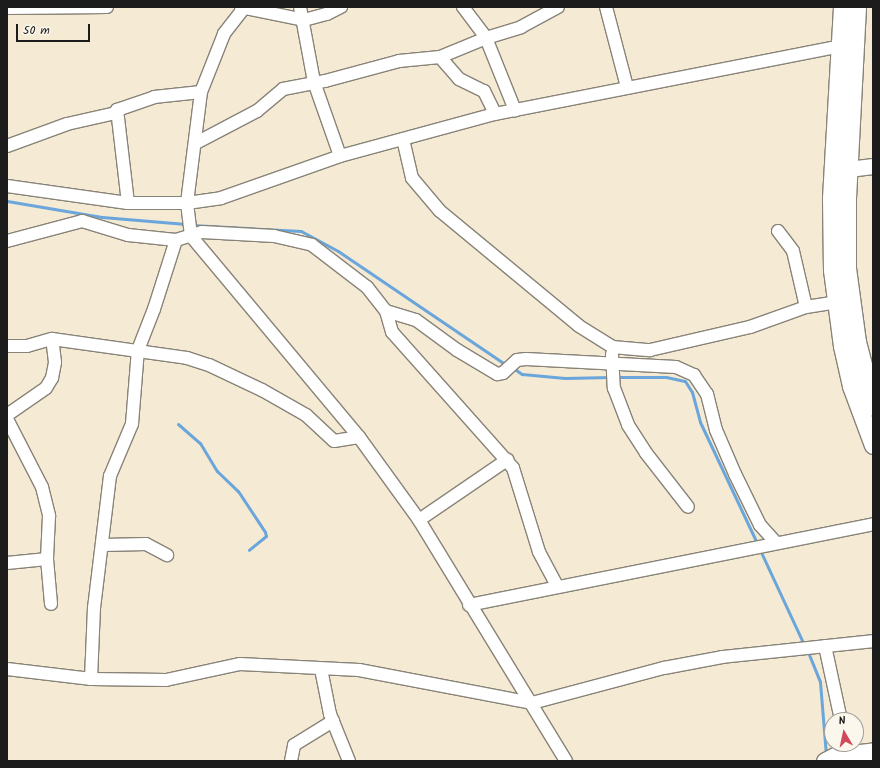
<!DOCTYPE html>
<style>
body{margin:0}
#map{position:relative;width:880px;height:768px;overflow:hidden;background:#f5ead4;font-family:Kalam,sans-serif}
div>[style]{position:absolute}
.stream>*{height:3px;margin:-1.5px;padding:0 1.5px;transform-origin:1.5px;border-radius:1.5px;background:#6aa6db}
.roads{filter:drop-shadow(1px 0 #888378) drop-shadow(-1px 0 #888378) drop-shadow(0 1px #888378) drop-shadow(0 -1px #888378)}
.minor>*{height:12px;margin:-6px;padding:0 6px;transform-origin:6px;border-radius:6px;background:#fff}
.tertiary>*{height:15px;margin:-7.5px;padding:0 7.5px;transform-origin:7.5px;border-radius:7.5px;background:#fff}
.secondary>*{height:17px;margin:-8.5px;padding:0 8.5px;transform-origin:8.5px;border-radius:8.5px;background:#fff}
.primary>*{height:19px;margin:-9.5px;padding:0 9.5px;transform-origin:9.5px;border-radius:9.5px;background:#fff}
span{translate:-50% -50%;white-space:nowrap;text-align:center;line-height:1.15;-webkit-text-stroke:4px #fbf7ec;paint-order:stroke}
.frame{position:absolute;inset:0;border:8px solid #1c1c1c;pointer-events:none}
.north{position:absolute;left:824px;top:712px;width:40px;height:40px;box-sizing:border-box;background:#fbf7ec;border:1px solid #a29f99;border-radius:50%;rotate:351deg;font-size:11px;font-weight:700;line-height:16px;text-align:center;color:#1c1c1c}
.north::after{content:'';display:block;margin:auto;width:14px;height:18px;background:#d1495b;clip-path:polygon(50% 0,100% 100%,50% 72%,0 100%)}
.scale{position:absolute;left:16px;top:24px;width:74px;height:18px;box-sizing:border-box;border:2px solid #1c1c1c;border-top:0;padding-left:5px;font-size:12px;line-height:14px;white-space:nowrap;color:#1c1c1c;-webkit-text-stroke:3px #fbf7ec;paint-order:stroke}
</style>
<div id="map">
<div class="stream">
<i style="left:7px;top:201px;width:96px;rotate:9.6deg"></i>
<i style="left:102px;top:217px;width:84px;rotate:4.8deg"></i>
<i style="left:192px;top:225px;width:109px;rotate:3.2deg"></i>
<i style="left:301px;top:231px;width:42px;rotate:28.4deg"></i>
<i style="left:338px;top:251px;width:205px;rotate:34.1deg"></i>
<i style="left:513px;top:368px;width:11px;rotate:34deg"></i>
<i style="left:522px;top:374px;width:43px;rotate:5.3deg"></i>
<i style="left:565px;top:378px;width:46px;rotate:-1.2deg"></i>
<i style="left:617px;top:377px;width:49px"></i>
<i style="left:666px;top:377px;width:19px;rotate:12deg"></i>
<i style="left:685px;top:381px;width:13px;rotate:58deg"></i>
<i style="left:692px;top:392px;width:31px;rotate:75deg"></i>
<i style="left:700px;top:422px;width:134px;rotate:64.8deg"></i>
<i style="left:178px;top:424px;width:29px;rotate:41deg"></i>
<i style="left:200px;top:443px;width:33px;rotate:59deg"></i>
<i style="left:217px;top:471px;width:29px;rotate:44deg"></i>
<i style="left:238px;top:491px;width:49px;rotate:56.6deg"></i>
<i style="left:265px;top:532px;width:4px;rotate:76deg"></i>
<i style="left:266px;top:536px;width:22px;rotate:141deg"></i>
<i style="left:760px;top:550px;width:105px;rotate:65.1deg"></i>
<i style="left:808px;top:652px;width:32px;rotate:68deg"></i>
<i style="left:820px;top:682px;width:73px;rotate:85.3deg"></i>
</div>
<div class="roads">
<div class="minor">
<i style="left:241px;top:7px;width:64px;rotate:11.7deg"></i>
<i style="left:304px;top:20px;width:24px;rotate:-15deg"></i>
<i style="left:327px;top:14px;width:16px;rotate:-27deg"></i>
<i style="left:300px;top:7px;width:76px;rotate:79.4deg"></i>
<i style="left:314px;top:82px;width:78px;rotate:70.6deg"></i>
<i style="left:463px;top:7px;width:39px;rotate:53deg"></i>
<i style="left:486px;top:38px;width:78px;rotate:68.1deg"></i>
<i style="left:606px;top:7px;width:83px;rotate:75.3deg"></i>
<i style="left:7px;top:8px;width:100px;rotate:-0.6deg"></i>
<i style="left:244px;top:8px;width:33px;rotate:128deg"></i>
<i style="left:224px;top:34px;width:62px;rotate:111.6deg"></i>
<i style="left:201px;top:92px;width:112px;rotate:97.2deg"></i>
<i style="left:187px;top:203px;width:33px;rotate:83deg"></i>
<i style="left:191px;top:236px;width:262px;rotate:50.1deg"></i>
<i style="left:359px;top:437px;width:102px;rotate:54.1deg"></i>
<i style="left:419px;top:520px;width:282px;rotate:58.6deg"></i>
<i style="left:440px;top:57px;width:29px;rotate:49deg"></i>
<i style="left:459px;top:79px;width:28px;rotate:26deg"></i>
<i style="left:484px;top:91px;width:25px;rotate:64deg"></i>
<i style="left:403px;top:139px;width:40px;rotate:77deg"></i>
<i style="left:412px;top:178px;width:43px;rotate:49.7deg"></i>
<i style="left:440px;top:211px;width:180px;rotate:39.6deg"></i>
<i style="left:579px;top:326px;width:39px;rotate:32deg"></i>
<i style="left:612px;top:347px;width:38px;rotate:5deg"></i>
<i style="left:650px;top:350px;width:103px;rotate:-13deg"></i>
<i style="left:750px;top:327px;width:59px;rotate:-19.7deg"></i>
<i style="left:806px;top:307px;width:37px;rotate:-9deg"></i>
<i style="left:196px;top:143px;width:69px;rotate:-27.7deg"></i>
<i style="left:257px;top:111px;width:34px;rotate:-40deg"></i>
<i style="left:283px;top:89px;width:43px;rotate:-10.8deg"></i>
<i style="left:325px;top:81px;width:77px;rotate:-15.1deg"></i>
<i style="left:399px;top:61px;width:41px;rotate:-5.6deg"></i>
<i style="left:440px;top:57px;width:50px;rotate:-22.4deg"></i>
<i style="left:486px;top:38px;width:37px;rotate:-17deg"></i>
<i style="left:521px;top:27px;width:42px;rotate:-28.4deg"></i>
<i style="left:7px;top:146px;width:64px;rotate:-20.1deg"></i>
<i style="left:67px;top:124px;width:50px;rotate:-12.7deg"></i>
<i style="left:7px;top:186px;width:122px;rotate:8deg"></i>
<i style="left:128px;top:203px;width:59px"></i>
<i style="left:187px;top:203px;width:34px;rotate:-8deg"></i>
<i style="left:221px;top:198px;width:126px;rotate:-19.4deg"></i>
<i style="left:340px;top:156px;width:161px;rotate:-15.2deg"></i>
<i style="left:495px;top:114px;width:358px;rotate:-11.1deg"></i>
<i style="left:128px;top:203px;width:94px;rotate:-96.7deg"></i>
<i style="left:117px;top:110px;width:39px;rotate:-19deg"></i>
<i style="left:154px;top:97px;width:47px;rotate:-6.1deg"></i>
<i style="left:778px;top:231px;width:25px;rotate:53deg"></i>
<i style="left:793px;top:251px;width:57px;rotate:76.9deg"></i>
<i style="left:7px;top:241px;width:78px;rotate:-14.9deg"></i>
<i style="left:82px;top:221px;width:48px;rotate:16.9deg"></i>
<i style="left:128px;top:235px;width:48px;rotate:5.9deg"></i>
<i style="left:176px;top:240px;width:27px;rotate:-17deg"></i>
<i style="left:202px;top:232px;width:72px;rotate:3.2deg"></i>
<i style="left:274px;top:236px;width:39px;rotate:13deg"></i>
<i style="left:312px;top:245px;width:69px;rotate:37.4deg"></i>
<i style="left:367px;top:287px;width:31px;rotate:52deg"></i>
<i style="left:386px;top:311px;width:22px;rotate:74deg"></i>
<i style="left:392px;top:332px;width:182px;rotate:48.3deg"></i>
<i style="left:513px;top:468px;width:88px;rotate:72.8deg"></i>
<i style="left:539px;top:552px;width:38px;rotate:62deg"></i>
<i style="left:386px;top:311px;width:31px;rotate:17deg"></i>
<i style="left:416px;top:320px;width:51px;rotate:36.2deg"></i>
<i style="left:457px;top:350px;width:47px;rotate:31deg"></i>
<i style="left:497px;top:374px;width:6px;rotate:-9deg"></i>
<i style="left:503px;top:373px;width:19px;rotate:-43deg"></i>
<i style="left:517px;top:360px;width:9px;rotate:-6deg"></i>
<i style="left:526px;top:359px;width:150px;rotate:3.1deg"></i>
<i style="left:676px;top:367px;width:20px;rotate:24deg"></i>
<i style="left:694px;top:375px;width:23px;rotate:56deg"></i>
<i style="left:707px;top:394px;width:37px;rotate:76deg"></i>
<i style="left:716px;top:430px;width:48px;rotate:66.6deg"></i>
<i style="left:735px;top:474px;width:57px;rotate:63.9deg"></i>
<i style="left:760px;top:525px;width:24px;rotate:48deg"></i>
<i style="left:7px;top:346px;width:20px"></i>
<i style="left:27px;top:346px;width:26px;rotate:-16deg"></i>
<i style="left:52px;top:339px;width:136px;rotate:8deg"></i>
<i style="left:187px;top:358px;width:23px;rotate:18deg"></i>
<i style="left:209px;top:365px;width:59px;rotate:25.3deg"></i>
<i style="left:262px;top:390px;width:51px;rotate:29.6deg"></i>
<i style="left:306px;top:415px;width:38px;rotate:43deg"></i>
<i style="left:334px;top:441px;width:25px;rotate:-9deg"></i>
<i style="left:612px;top:354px;width:34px;rotate:87deg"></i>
<i style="left:614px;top:388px;width:40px;rotate:69deg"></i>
<i style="left:628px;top:425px;width:33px;rotate:57deg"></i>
<i style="left:646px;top:453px;width:68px;rotate:52.1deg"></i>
<i style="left:7px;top:415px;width:47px;rotate:-34.7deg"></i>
<i style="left:46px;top:388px;width:12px;rotate:-59deg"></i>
<i style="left:52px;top:378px;width:16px;rotate:-79deg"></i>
<i style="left:55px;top:362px;width:23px;rotate:-97deg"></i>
<i style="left:7px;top:419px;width:76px;rotate:62.8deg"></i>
<i style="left:42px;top:487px;width:30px;rotate:76deg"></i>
<i style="left:49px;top:516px;width:43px;rotate:92.7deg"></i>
<i style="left:47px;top:559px;width:45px;rotate:84.9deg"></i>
<i style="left:419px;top:520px;width:107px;rotate:-34.3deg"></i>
<i style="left:103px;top:545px;width:43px;rotate:-1.3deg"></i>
<i style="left:146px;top:544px;width:24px;rotate:28deg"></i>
<i style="left:7px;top:563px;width:40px;rotate:-5.7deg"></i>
<i style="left:469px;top:605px;width:412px;rotate:-11.3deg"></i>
<i style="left:825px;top:646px;width:76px;rotate:77.8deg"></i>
<i style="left:7px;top:669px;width:85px;rotate:6.8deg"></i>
<i style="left:91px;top:679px;width:75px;rotate:0.8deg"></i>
<i style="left:166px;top:680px;width:76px;rotate:-12.2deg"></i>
<i style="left:240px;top:664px;width:119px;rotate:2.9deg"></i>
<i style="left:359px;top:670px;width:176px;rotate:10.8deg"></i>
<i style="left:532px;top:703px;width:137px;rotate:-14.9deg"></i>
<i style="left:664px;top:668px;width:59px;rotate:-10.7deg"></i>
<i style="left:722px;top:657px;width:152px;rotate:-6deg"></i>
<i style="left:321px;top:669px;width:46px;rotate:78.7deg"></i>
<i style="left:330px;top:714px;width:51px;rotate:68deg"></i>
<i style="left:91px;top:679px;width:71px;rotate:-87.6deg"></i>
<i style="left:94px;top:608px;width:133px;rotate:-83.1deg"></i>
<i style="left:110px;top:476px;width:56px;rotate:-67.1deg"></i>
<i style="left:132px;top:424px;width:74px;rotate:-85.4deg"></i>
<i style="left:138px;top:350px;width:44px;rotate:-68.7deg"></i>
<i style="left:154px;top:309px;width:72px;rotate:-72.3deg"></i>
<i style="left:291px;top:761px;width:16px;rotate:-79deg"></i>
<i style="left:294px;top:745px;width:46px;rotate:-31.6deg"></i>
</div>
<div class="tertiary">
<i style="left:848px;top:169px;width:25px;rotate:-7deg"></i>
</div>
<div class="secondary">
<i style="left:842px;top:7px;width:191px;rotate:93.3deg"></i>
<i style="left:831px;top:198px;width:72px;rotate:89.2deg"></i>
<i style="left:832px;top:270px;width:77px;rotate:82.5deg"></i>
<i style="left:842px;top:346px;width:41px;rotate:77.3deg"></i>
<i style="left:851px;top:386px;width:63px;rotate:69.6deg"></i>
<i style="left:825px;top:761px;width:11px;rotate:-27deg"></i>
<i style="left:835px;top:756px;width:38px;rotate:-7deg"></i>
</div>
<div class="primary">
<i style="left:856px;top:7px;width:192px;rotate:93deg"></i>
<i style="left:846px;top:199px;width:69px;rotate:90deg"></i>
<i style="left:846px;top:268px;width:75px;rotate:82.3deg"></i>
<i style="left:856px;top:342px;width:66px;rotate:75.1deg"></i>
</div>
</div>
<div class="frame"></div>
<div class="north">N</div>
<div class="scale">50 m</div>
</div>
